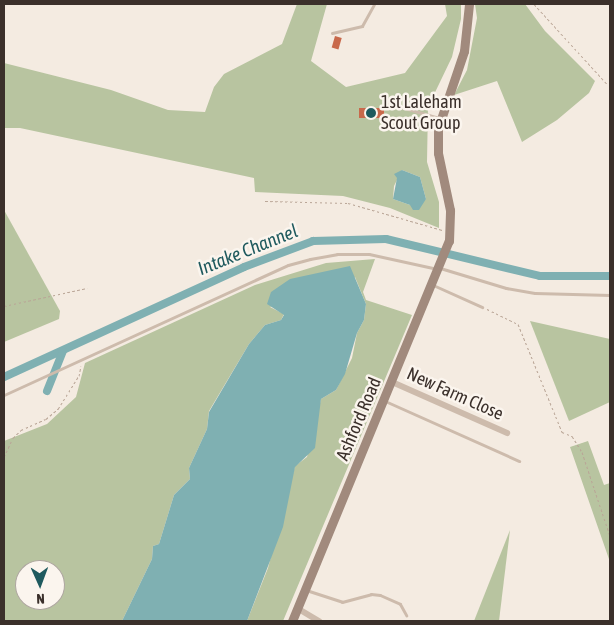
<!DOCTYPE html>
<style>
body{margin:0}
#map{position:relative;width:614px;height:625px;overflow:hidden;background:#f4ebe1;font-family:"Asap Condensed",sans-serif}
div>[style]{position:absolute}
.green>*{inset:0;background:#b8c4a0}
.water>*{inset:0;background:#7fb0b2}
.canal>*{height:8px;margin:-4px;padding:0 4px;transform-origin:4px;border-radius:4px;background:#7fb0b2}
.building>*{inset:0;background:#c8694b;transform-origin:0 0}
.path>*{height:1px;margin-top:-0.5px;transform-origin:0;background:repeating-linear-gradient(90deg,#b9a596 0 2.5px,transparent 0 5px)}
.service>*{height:3px;margin:-1.5px;padding:0 1.5px;transform-origin:1.5px;border-radius:1.5px;background:#cdbbac}
.minor>*{height:6px;margin:-3px;padding:0 3px;transform-origin:3px;border-radius:3px;background:#cdbbac}
.secondary>*{height:9px;margin:-4.5px;padding:0 4.5px;transform-origin:4.5px;border-radius:4.5px;background:#a18a7d}
.dots>*{width:14px;height:14px;translate:-50% -50%;box-sizing:border-box;border:2px solid #fbf5ee;border-radius:50%}
span{translate:-50% -50%;white-space:nowrap;text-align:center;line-height:1.15;-webkit-text-stroke:5px #fbf5ee;paint-order:stroke}
.poi-label{font-size:18px;color:#3b302b}
.left{translate:0 -50%;text-align:left}
.street-label{font-size:18px;color:#3b302b}
.water-label{font-size:19px;color:#1f5a5e;font-style:italic}
.frame{position:absolute;inset:0;border:5px solid #3b302b;pointer-events:none}
.north{position:absolute;left:15px;top:560px;width:50px;height:50px;box-sizing:border-box;background:#fbf5ee;border:1px solid #aea6a0;border-radius:50%;rotate:178deg;font-size:14px;font-weight:700;line-height:20px;text-align:center;color:#3b302b}
.north::after{content:'';display:block;margin:auto;width:18px;height:22px;background:#1f5a5e;clip-path:polygon(50% 0,100% 100%,50% 72%,0 100%)}
</style>
<div id="map">
<div class="green">
<i style="clip-path:polygon(evenodd,297px 4px,327px 4px,311px 61px,346px 87px,405px 73px,447px 16px,445px 4px,461px 4px,461px 19px,452px 57px,428px 107px,427px 162px,439px 202px,439px 228px,390px 208px,343px 196px,255px 192px,254px 178px,20px 128px,4px 128px,4px 63px,111px 90px,168px 110px,205px 112px,214px 87px,224px 74px,282px 44px,297px 4px,402px 170px,420px 177px,426px 199px,410px 205px,393px 199px,394px 186px,402px 170px)"></i>
<i style="clip-path:polygon(475px 4px,525px 4px,545px 31px,595px 81px,589px 93px,557px 120px,522px 142px,497px 81px,454px 95px,467px 70px,477px 18px)"></i>
<i style="clip-path:polygon(4px 210px,60px 311px,59px 319px,4px 342px)"></i>
<i style="clip-path:polygon(evenodd,375px 259px,363px 292px,366px 300px,412px 315px,283px 621px,247px 621px,268px 568px,295px 466px,307px 457px,321px 399px,336px 390px,352px 358px,357px 333px,364px 320px,366px 304px,355px 277px,270px 307px,284px 314px,281px 320px,265px 325px,249px 344px,209px 411px,207px 429px,189px 468px,190px 479px,174px 495px,159px 544px,153px 546px,152px 559px,122px 621px,4px 621px,4px 441px,47px 424px,76px 397px,85px 363px,255px 285px,326px 263px,375px 259px,25px 570px,55px 570px,55px 600px,25px 600px,25px 570px)"></i>
<i style="clip-path:polygon(530px 321px,610px 339px,610px 402px,569px 421px)"></i>
<i style="clip-path:polygon(588px 441px,604px 485px,610px 483px,610px 562px,570px 447px)"></i>
<i style="clip-path:polygon(510px 530px,499px 621px,474px 621px)"></i>
</div>
<div class="water">
<i style="clip-path:polygon(402px 170px,420px 177px,426px 199px,419px 210px,413px 210px,410px 205px,393px 199px,397px 178px,394px 174px)"></i>
<i style="clip-path:polygon(350px 266px,366px 304px,364px 320px,357px 333px,345px 374px,336px 390px,321px 399px,315px 448px,295px 467px,283px 527px,247px 621px,122px 621px,152px 559px,153px 546px,159px 544px,174px 495px,190px 479px,189px 468px,207px 429px,209px 412px,249px 344px,265px 325px,281px 320px,284px 315px,267px 304px,271px 292px,290px 279px)"></i>
</div>
<div class="canal">
<i style="left:4px;top:377px;width:264px;rotate:-24.6deg"></i>
<i style="left:244px;top:267px;width:74px;rotate:-20.6deg"></i>
<i style="left:313px;top:241px;width:73px;rotate:-1.6deg"></i>
<i style="left:386px;top:239px;width:158px;rotate:13.5deg"></i>
<i style="left:540px;top:276px;width:70px"></i>
<i style="left:47px;top:391px;width:43px;rotate:-68.2deg"></i>
</div>
<div class="building">
<i style="left:335px;top:36px;width:7px;height:12px;rotate:16deg"></i>
<i style="left:359px;top:108px;width:25px;height:10px"></i>
</div>
<div class="path">
<i style="left:534px;top:4px;width:108px;rotate:47.6deg"></i>
<i style="left:265px;top:201px;width:83px;rotate:1.4deg"></i>
<i style="left:348px;top:203px;width:98px;rotate:16deg"></i>
<i style="left:4px;top:306px;width:85px;rotate:-12.2deg"></i>
<i style="left:487px;top:309px;width:34px;rotate:26deg"></i>
<i style="left:518px;top:324px;width:117px;rotate:67.8deg"></i>
<i style="left:562px;top:432px;width:11px;rotate:22deg"></i>
<i style="left:572px;top:436px;width:19px;rotate:58deg"></i>
<i style="left:582px;top:452px;width:89px;rotate:71.6deg"></i>
<i style="left:4px;top:457px;width:21px;rotate:-65deg"></i>
<i style="left:13px;top:438px;width:11px;rotate:-45deg"></i>
<i style="left:21px;top:430px;width:27px;rotate:-24deg"></i>
<i style="left:46px;top:419px;width:16px;rotate:-40deg"></i>
<i style="left:58px;top:409px;width:39px;rotate:-58deg"></i>
<i style="left:79px;top:376px;width:10px;rotate:-79deg"></i>
</div>
<div class="service">
<i style="left:332px;top:33px;width:31px;rotate:-13deg"></i>
<i style="left:362px;top:26px;width:25px;rotate:-61deg"></i>
<i style="left:387px;top:103px;width:54px;rotate:16.1deg"></i>
<i style="left:440px;top:268px;width:69px;rotate:16.9deg"></i>
<i style="left:506px;top:288px;width:29px;rotate:10deg"></i>
<i style="left:535px;top:293px;width:75px;rotate:1.5deg"></i>
<i style="left:433px;top:285px;width:54px;rotate:24.2deg"></i>
<i style="left:4px;top:395px;width:312px;rotate:-24.6deg"></i>
<i style="left:288px;top:265px;width:23px;rotate:-15deg"></i>
<i style="left:310px;top:259px;width:27px;rotate:-10deg"></i>
<i style="left:337px;top:254px;width:32px"></i>
<i style="left:369px;top:254px;width:70px;rotate:12.4deg"></i>
<i style="left:385px;top:401px;width:147px;rotate:24.1deg"></i>
<i style="left:306px;top:590px;width:38px;rotate:18deg"></i>
<i style="left:342px;top:602px;width:30px;rotate:-15deg"></i>
<i style="left:371px;top:594px;width:9px;rotate:6deg"></i>
<i style="left:380px;top:595px;width:22px;rotate:24deg"></i>
<i style="left:400px;top:604px;width:13px;rotate:61deg"></i>
</div>
<div class="minor">
<i style="left:392px;top:382px;width:126px;rotate:23.9deg"></i>
<i style="left:297px;top:608px;width:26px;rotate:31deg"></i>
</div>
<div class="secondary">
<i style="left:292px;top:621px;width:411px;rotate:-67.6deg"></i>
<i style="left:449px;top:241px;width:31px;rotate:-88deg"></i>
<i style="left:450px;top:210px;width:58px;rotate:-101.9deg"></i>
<i style="left:438px;top:153px;width:25px;rotate:-90deg"></i>
<i style="left:438px;top:128px;width:81px;rotate:-71.3deg"></i>
<i style="left:464px;top:51px;width:47px;rotate:-83.9deg"></i>
</div>
<div class="dots">
<i style="left:371px;top:113px;background:#1f5a5e"></i>
</div>
<div class="poi-label">
<span class="left" style="left:381px;top:113px">1st Laleham<br>Scout Group</span>
</div>
<div class="street-label">
<span style="left:455px;top:394px;rotate:24deg">New Farm Close</span>
<span style="left:359px;top:419px;rotate:-67deg">Ashford Road</span>
</div>
<div class="water-label">
<span style="left:248px;top:250px;rotate:-22deg">Intake Channel</span>
</div>
<div class="frame"></div>
<div class="north">N</div>
</div>
